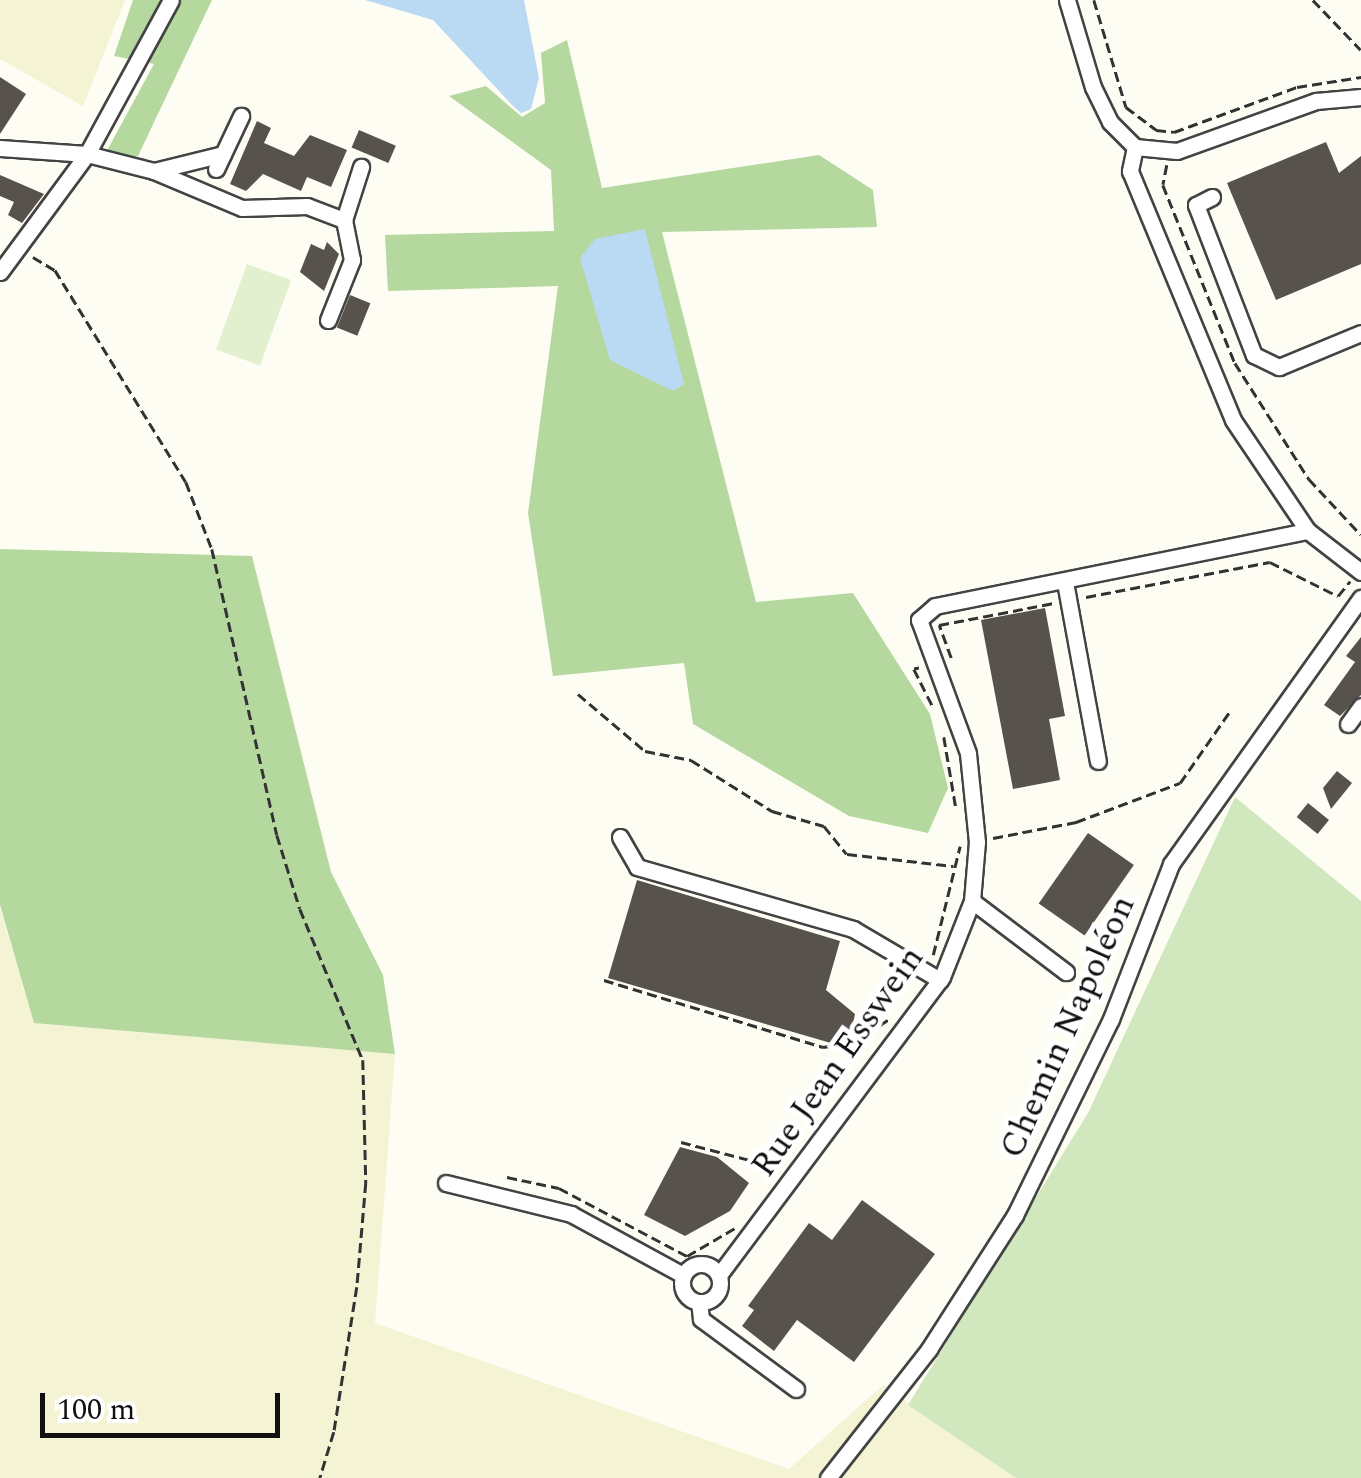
<!DOCTYPE html>
<meta charset="utf-8">
<style>
body{margin:0}
#map{position:relative;width:1361px;height:1478px;overflow:hidden;background:#fefdf4;font-family:Spectral,serif}
div>[style]{position:absolute}
.farmland>*{inset:0;background:#f4f3d4}
.green>*{inset:0;background:#d1e8be}
.forest>*{inset:0;background:#b4d89e}
.pitch>*{inset:0;background:#e2f0cf;transform-origin:0 0}
.water>*{inset:0;background:#badaf4}
.building>*{inset:0;background:#58524d;transform-origin:0 0}
.path>*{height:2.5px;margin-top:-1.25px;transform-origin:0;background:repeating-linear-gradient(90deg,#323232 0 10px,transparent 0 15px)}
.roads{filter:drop-shadow(2px 0 #434343) drop-shadow(-2px 0 #434343) drop-shadow(0 2px #434343) drop-shadow(0 -2px #434343)}
.minor>*{height:15px;margin:-7.5px;padding:0 7.5px;transform-origin:7.5px;border-radius:7.5px;background:#fff}
.minor>.ring{margin:-7.5px;padding:0;box-sizing:content-box;background:none;border:15px solid #fff;border-radius:50%}
span{translate:-50% -50%;white-space:nowrap;text-align:center;line-height:1.15;-webkit-text-stroke:10px #fff;paint-order:stroke}
.street-label{font-size:35px;color:#101010}
.scale{position:absolute;left:40px;top:1393px;width:240px;height:45px;box-sizing:border-box;border:5px solid #101010;border-top:0;padding-left:12px;font-size:30px;line-height:35px;white-space:nowrap;color:#101010;-webkit-text-stroke:8px #fff;paint-order:stroke}
</style>
<div id="map">
<div class="farmland">
<i style="clip-path:polygon(0 0,125px 0,83px 106px,0 59px)"></i>
<i style="clip-path:polygon(0 908px,34px 1023px,395px 1054px,375px 1323px,789px 1469px,883px 1385px,1016px 1478px,0 1478px)"></i>
</div>
<div class="green">
<i style="clip-path:polygon(1235px 797px,1361px 901px,1361px 1478px,1016px 1478px,908px 1405px,1088px 1113px)"></i>
</div>
<div class="forest">
<i style="clip-path:polygon(133px 0,212px 0,138px 156px,103px 158px,154px 64px,114px 56px)"></i>
<i style="clip-path:polygon(567px 40px,602px 188px,819px 155px,873px 190px,877px 227px,662px 232px,756px 602px,853px 593px,930px 714px,948px 788px,928px 833px,849px 816px,693px 724px,684px 663px,553px 676px,528px 513px,558px 286px,388px 291px,385px 235px,554px 231px,551px 170px,449px 96px,486px 86px,522px 117px,545px 103px,541px 53px)"></i>
<i style="clip-path:polygon(0 549px,252px 556px,331px 872px,383px 975px,395px 1054px,34px 1023px,0 905px)"></i>
</div>
<div class="pitch">
<i style="left:247px;top:264px;width:47px;height:91px;rotate:20deg"></i>
</div>
<div class="water">
<i style="clip-path:polygon(365px 0,524px 0,539px 78px,531px 109px,521px 113px,512px 105px,433px 20px)"></i>
<i style="clip-path:polygon(645px 229px,684px 384px,673px 391px,610px 360px,580px 258px,595px 239px)"></i>
</div>
<div class="building">
<i style="clip-path:polygon(0 77px,26px 94px,0 134px)"></i>
<i style="clip-path:polygon(257px 121px,271px 128px,264px 143px,294px 156px,310px 135px,347px 150px,331px 187px,307px 177px,301px 191px,263px 174px,246px 191px,230px 184px)"></i>
<i style="left:359px;top:130px;width:40px;height:19px;rotate:23deg"></i>
<i style="clip-path:polygon(1326px 142px,1339px 173px,1361px 156px,1361px 264px,1276px 300px,1227px 183px)"></i>
<i style="clip-path:polygon(0 175px,44px 194px,22px 223px,8px 215px,14px 202px,0 196px)"></i>
<i style="clip-path:polygon(327px 242px,339px 254px,324px 291px,300px 272px,311px 244px,324px 250px)"></i>
<i style="left:350px;top:295px;width:22px;height:35px;rotate:22deg"></i>
<i style="clip-path:polygon(1045px 608px,1065px 716px,1049px 719px,1060px 780px,1013px 789px,981px 620px)"></i>
<i style="clip-path:polygon(1361px 637px,1361px 695px,1340px 716px,1324px 705px,1355px 662px,1346px 656px)"></i>
<i style="clip-path:polygon(1337px 771px,1352px 783px,1331px 809px,1323px 788px)"></i>
<i style="left:1308px;top:803px;width:27px;height:18px;rotate:39deg"></i>
<i style="left:1088px;top:833px;width:56px;height:86px;rotate:35deg"></i>
<i style="clip-path:polygon(637px 880px,840px 941px,826px 990px,855px 1014px,848px 1048px,608px 978px)"></i>
<i style="clip-path:polygon(680px 1147px,717px 1157px,749px 1183px,730px 1211px,685px 1236px,644px 1215px)"></i>
<i style="clip-path:polygon(862px 1200px,935px 1254px,854px 1362px,797px 1320px,774px 1351px,742px 1326px,754px 1310px,748px 1306px,809px 1223px,832px 1240px)"></i>
</div>
<div class="path">
<i style="left:1094px;top:0;width:112px;rotate:73.3deg"></i>
<i style="left:1126px;top:107px;width:38px;rotate:37deg"></i>
<i style="left:1156px;top:130px;width:18px;rotate:6deg"></i>
<i style="left:1174px;top:132px;width:131px;rotate:-20.1deg"></i>
<i style="left:1297px;top:87px;width:65px;rotate:-8.9deg"></i>
<i style="left:1313px;top:0;width:69px;rotate:46.2deg"></i>
<i style="left:1167px;top:165px;width:20px;rotate:101deg"></i>
<i style="left:1163px;top:185px;width:192px;rotate:68deg"></i>
<i style="left:1235px;top:363px;width:138px;rotate:57.5deg"></i>
<i style="left:1309px;top:479px;width:76px;rotate:47.1deg"></i>
<i style="left:33px;top:257px;width:26px;rotate:31deg"></i>
<i style="left:55px;top:270px;width:249px;rotate:58.3deg"></i>
<i style="left:186px;top:482px;width:72px;rotate:68.8deg"></i>
<i style="left:212px;top:549px;width:293px;rotate:77.2deg"></i>
<i style="left:277px;top:835px;width:77px;rotate:72.7deg"></i>
<i style="left:300px;top:909px;width:164px;rotate:67.4deg"></i>
<i style="left:363px;top:1060px;width:123px;rotate:88.6deg"></i>
<i style="left:366px;top:1183px;width:104px;rotate:94.9deg"></i>
<i style="left:357px;top:1287px;width:147px;rotate:99deg"></i>
<i style="left:334px;top:1432px;width:48px;rotate:106.9deg"></i>
<i style="left:1086px;top:597px;width:187px;rotate:-10.8deg"></i>
<i style="left:1270px;top:562px;width:76px;rotate:26.6deg"></i>
<i style="left:1338px;top:596px;width:19px;rotate:-51deg"></i>
<i style="left:951px;top:658px;width:35px;rotate:-110deg"></i>
<i style="left:939px;top:625px;width:117px;rotate:-10.8deg"></i>
<i style="left:919px;top:668px;width:5px;rotate:169deg"></i>
<i style="left:914px;top:669px;width:42px;rotate:63.4deg"></i>
<i style="left:578px;top:694px;width:88px;rotate:40.4deg"></i>
<i style="left:645px;top:751px;width:47px;rotate:11.1deg"></i>
<i style="left:691px;top:760px;width:96px;rotate:32.2deg"></i>
<i style="left:772px;top:811px;width:54px;rotate:16.1deg"></i>
<i style="left:824px;top:826px;width:36px;rotate:51deg"></i>
<i style="left:847px;top:854px;width:107px;rotate:6.5deg"></i>
<i style="left:944px;top:737px;width:72px;rotate:80.4deg"></i>
<i style="left:993px;top:838px;width:85px;rotate:-10.9deg"></i>
<i style="left:1076px;top:822px;width:111px;rotate:-20.6deg"></i>
<i style="left:1180px;top:783px;width:88px;rotate:-55.2deg"></i>
<i style="left:933px;top:955px;width:112px;rotate:-76.1deg"></i>
<i style="left:604px;top:980px;width:229px;rotate:17deg"></i>
<i style="left:823px;top:1047px;width:31px;rotate:-9deg"></i>
<i style="left:854px;top:1042px;width:42px;rotate:-33.3deg"></i>
<i style="left:681px;top:1142px;width:102px;rotate:14.7deg"></i>
<i style="left:507px;top:1177px;width:53px;rotate:11.9deg"></i>
<i style="left:559px;top:1188px;width:145px;rotate:28deg"></i>
<i style="left:687px;top:1256px;width:56px;rotate:-30.3deg"></i>
</div>
<div class="roads">
<div class="minor">
<i style="left:1067px;top:0;width:91px;rotate:73.4deg"></i>
<i style="left:1093px;top:87px;width:39px;rotate:64deg"></i>
<i style="left:1110px;top:122px;width:35px;rotate:45deg"></i>
<i style="left:1135px;top:147px;width:25px;rotate:102deg"></i>
<i style="left:1130px;top:171px;width:269px;rotate:67.5deg"></i>
<i style="left:1233px;top:420px;width:134px;rotate:56deg"></i>
<i style="left:1308px;top:531px;width:67px;rotate:37.7deg"></i>
<i style="left:1135px;top:147px;width:42px;rotate:5.4deg"></i>
<i style="left:1177px;top:151px;width:148px;rotate:-19.8deg"></i>
<i style="left:1316px;top:101px;width:45px;rotate:-5.1deg"></i>
<i style="left:0;top:148px;width:87px;rotate:3.9deg"></i>
<i style="left:87px;top:154px;width:69px;rotate:14.2deg"></i>
<i style="left:154px;top:171px;width:95px;rotate:22.8deg"></i>
<i style="left:242px;top:208px;width:65px;rotate:-1.8deg"></i>
<i style="left:307px;top:206px;width:40px;rotate:21deg"></i>
<i style="left:216px;top:169px;width:59px;rotate:-64.7deg"></i>
<i style="left:154px;top:171px;width:71px;rotate:-13.8deg"></i>
<i style="left:1212px;top:197px;width:18px;rotate:153deg"></i>
<i style="left:1196px;top:205px;width:161px;rotate:68.9deg"></i>
<i style="left:1254px;top:355px;width:28px;rotate:26deg"></i>
<i style="left:1279px;top:367px;width:89px;rotate:-22.5deg"></i>
<i style="left:0;top:272px;width:147px;rotate:-53.6deg"></i>
<i style="left:87px;top:154px;width:175px;rotate:-61.4deg"></i>
<i style="left:328px;top:320px;width:65px;rotate:-68.2deg"></i>
<i style="left:352px;top:260px;width:41px;rotate:-101.3deg"></i>
<i style="left:344px;top:220px;width:56px;rotate:-72.2deg"></i>
<i style="left:1065px;top:582px;width:182px;rotate:79.6deg"></i>
<i style="left:1348px;top:724px;width:22px;rotate:-54deg"></i>
<i style="left:620px;top:837px;width:34px;rotate:60deg"></i>
<i style="left:637px;top:867px;width:225px;rotate:16deg"></i>
<i style="left:853px;top:929px;width:101px;rotate:30.4deg"></i>
<i style="left:972px;top:901px;width:118px;rotate:37.1deg"></i>
<i style="left:446px;top:1183px;width:129px;rotate:13.9deg"></i>
<i style="left:571px;top:1214px;width:128px;rotate:28.6deg"></i>
<i class="ring" style="left:682px;top:1264px;width:23px;height:23px"></i>
<i style="left:719px;top:1275px;width:372px;rotate:-53.2deg"></i>
<i style="left:942px;top:977px;width:82px;rotate:-68.5deg"></i>
<i style="left:972px;top:901px;width:59px;rotate:-85.2deg"></i>
<i style="left:977px;top:842px;width:89px;rotate:-95.8deg"></i>
<i style="left:968px;top:753px;width:142px;rotate:-110.2deg"></i>
<i style="left:919px;top:620px;width:21px;rotate:-41deg"></i>
<i style="left:935px;top:606px;width:380px;rotate:-11.4deg"></i>
<i style="left:699px;top:1302px;width:17px;rotate:83deg"></i>
<i style="left:701px;top:1319px;width:118px;rotate:36.4deg"></i>
<i style="left:828px;top:1478px;width:164px;rotate:-51.9deg"></i>
<i style="left:929px;top:1349px;width:159px;rotate:-57.3deg"></i>
<i style="left:1015px;top:1215px;width:218px;rotate:-63.9deg"></i>
<i style="left:1111px;top:1019px;width:166px;rotate:-68.8deg"></i>
<i style="left:1171px;top:864px;width:327px;rotate:-54.5deg"></i>
</div>
</div>
<div class="street-label">
<span style="left:1068px;top:1027px;rotate:-66deg">Chemin Napoléon</span>
<span style="left:838px;top:1062px;rotate:-55deg">Rue Jean Esswein</span>
</div>
<div class="scale">100 m</div>
</div>
